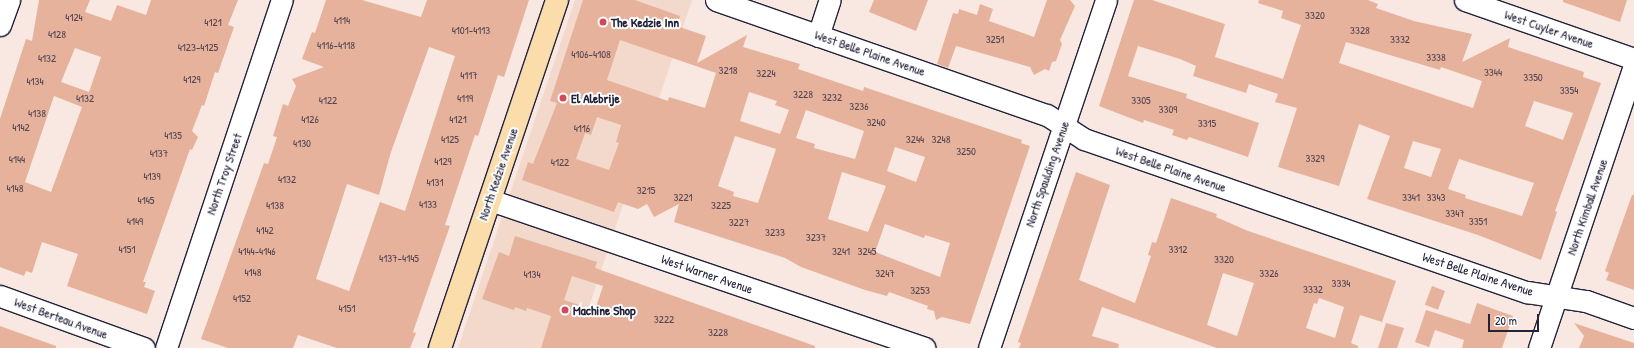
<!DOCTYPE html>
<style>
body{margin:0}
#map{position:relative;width:1634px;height:348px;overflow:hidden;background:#f8e8e1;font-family:"Patrick Hand",sans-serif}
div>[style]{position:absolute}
.built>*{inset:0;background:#f3d8cc}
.building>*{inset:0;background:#e7b29c;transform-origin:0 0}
.roads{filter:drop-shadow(1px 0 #22223b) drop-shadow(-1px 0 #22223b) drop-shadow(0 1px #22223b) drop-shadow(0 -1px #22223b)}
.minor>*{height:21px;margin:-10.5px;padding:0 10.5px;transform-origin:10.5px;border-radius:10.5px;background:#fff}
.major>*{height:22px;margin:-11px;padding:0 11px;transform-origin:11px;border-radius:11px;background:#faddab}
.dots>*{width:11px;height:11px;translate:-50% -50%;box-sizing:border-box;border:2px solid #fff;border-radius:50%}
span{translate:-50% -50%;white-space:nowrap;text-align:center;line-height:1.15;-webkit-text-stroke:4px #fff;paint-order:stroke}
.number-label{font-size:11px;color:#534653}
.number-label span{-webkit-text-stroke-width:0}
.poi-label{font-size:13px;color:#22223b;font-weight:700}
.left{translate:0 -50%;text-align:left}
.street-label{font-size:13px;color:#22223b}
.scale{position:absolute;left:1488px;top:314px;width:51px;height:18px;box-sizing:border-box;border:2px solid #22223b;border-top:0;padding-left:5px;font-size:12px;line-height:14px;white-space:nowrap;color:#22223b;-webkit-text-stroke:3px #fff;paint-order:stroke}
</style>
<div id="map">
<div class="built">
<i style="clip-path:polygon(575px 0,692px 0,575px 348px,458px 348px)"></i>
</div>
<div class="building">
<i style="clip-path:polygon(evenodd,39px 0,90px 0,85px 12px,111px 21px,117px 5px,146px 15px,151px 0,238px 0,228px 25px,234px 27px,218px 73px,215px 72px,204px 106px,202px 105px,192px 131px,198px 137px,192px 150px,190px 149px,143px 282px,146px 282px,144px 287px,155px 291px,147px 314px,67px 286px,78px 254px,42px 242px,32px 273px,26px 271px,24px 276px,0 267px,0 119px,26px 39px,32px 41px,39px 0,75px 48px,101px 57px,89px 92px,61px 82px,75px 48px,39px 0,54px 96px,82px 107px,51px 192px,25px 182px,54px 96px)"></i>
<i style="clip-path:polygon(evenodd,326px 0,362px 0,421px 17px,427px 0,529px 0,504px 77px,498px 75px,478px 136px,475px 135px,445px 225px,450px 226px,413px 332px,416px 333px,410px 348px,337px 348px,298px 335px,293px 348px,228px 348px,201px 339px,264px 163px,268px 164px,277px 137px,273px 136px,283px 104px,288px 106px,296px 86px,292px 79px,324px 67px,302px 59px,312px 32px,315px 33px,326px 0,429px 47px,455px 56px,405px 211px,380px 202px,349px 291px,316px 279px,347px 184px,379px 195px,391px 152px,429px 47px)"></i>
<i style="clip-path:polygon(evenodd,583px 0,635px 0,680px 16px,677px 26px,706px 36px,697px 63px,747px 35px,743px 47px,800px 64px,798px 69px,863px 91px,864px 87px,1022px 140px,1021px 143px,1030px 146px,970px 324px,942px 317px,936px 320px,934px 311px,927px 309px,928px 306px,889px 292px,887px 296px,865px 290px,801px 267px,785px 258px,674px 222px,679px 204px,654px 217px,647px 204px,638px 209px,618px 202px,614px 212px,522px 180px,528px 162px,533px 164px,557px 103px,550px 101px,583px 0,620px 40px,716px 73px,705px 108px,669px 97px,668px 101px,607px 80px,620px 40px,583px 0,749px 92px,777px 101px,775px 105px,789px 110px,780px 134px,740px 121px,749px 92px,583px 0,806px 110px,864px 131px,855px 159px,814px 148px,815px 144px,796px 138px,806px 110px,583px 0,597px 117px,621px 125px,616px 142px,619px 143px,609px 170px,576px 159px,585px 133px,591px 135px,597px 117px,583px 0,735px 136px,776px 149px,758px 203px,733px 196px,734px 192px,718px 186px,735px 136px,583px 0,895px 147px,925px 157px,916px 182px,887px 171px,895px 147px,583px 0,842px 172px,886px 186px,868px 232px,828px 219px,842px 172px,583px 0,885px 224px,924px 238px,925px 235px,950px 243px,940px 277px,875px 252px,885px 224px)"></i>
<i style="clip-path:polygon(874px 0,928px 0,916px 31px,869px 12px)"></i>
<i style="clip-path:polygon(1047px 0,1070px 0,1075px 6px,1060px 40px,1062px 44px,1056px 61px,1052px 62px,1049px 71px,1045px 69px,1034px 75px,1030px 67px,956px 46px,948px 68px,937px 64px,953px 13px,958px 14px,959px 9px,977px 15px,980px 4px,993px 9px,989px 21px,1034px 37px)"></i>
<i style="clip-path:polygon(evenodd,1134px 0,1152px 0,1225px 24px,1215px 57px,1283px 79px,1301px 25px,1281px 18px,1283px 11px,1258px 3px,1259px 0,1368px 0,1378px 4px,1376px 8px,1414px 21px,1472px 34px,1462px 62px,1510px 38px,1508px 47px,1584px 72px,1583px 77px,1601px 83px,1555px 211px,1557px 212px,1541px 260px,1478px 235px,1367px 199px,1390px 136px,1359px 124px,1339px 186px,1278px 167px,1297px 108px,1275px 102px,1278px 94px,1249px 84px,1246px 93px,1193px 76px,1196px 66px,1180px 59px,1138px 46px,1128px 76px,1187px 94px,1186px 98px,1259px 123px,1248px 157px,1189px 137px,1187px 140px,1172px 135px,1174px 130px,1144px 120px,1143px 123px,1099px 106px,1134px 0,1346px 42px,1440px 70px,1441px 67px,1482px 81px,1473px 108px,1339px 63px,1346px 42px,1134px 0,1534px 101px,1573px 113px,1563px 140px,1525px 126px,1534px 101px,1134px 0,1413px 141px,1441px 149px,1431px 177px,1404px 168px,1413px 141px,1134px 0,1459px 159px,1534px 183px,1522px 216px,1465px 198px,1466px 195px,1448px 189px,1459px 159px)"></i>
<i style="clip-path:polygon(1563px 0,1627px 0,1620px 22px,1563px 2px)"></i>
<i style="clip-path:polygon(evenodd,1076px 172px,1110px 185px,1079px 280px,1135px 303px,1151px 256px,1148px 255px,1152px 242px,1156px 243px,1171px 198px,1217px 214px,1216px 217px,1248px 231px,1396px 281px,1382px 322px,1360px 315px,1351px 343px,1358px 346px,1358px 348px,1217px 348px,1102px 307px,1092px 336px,1119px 344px,1118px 348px,1019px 348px,1021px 343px,1018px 342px,1076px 172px,1223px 273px,1254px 283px,1237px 336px,1207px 325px,1223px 273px,1076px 172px,1319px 298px,1344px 307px,1335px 338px,1306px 328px,1314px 303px,1317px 304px,1319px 298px)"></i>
<i style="clip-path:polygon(1632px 195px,1634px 195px,1634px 290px,1606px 280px,1609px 273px,1605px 271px)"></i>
<i style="clip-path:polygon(evenodd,515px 236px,597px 262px,595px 268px,815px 346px,815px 348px,541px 348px,551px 316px,527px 308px,526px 311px,515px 307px,514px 310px,482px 299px,499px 252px,509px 256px,515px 236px,572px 276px,603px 286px,595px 310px,564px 300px,572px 276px)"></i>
<i style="left:1432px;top:286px;width:14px;height:20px;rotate:21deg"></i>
<i style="clip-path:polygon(1477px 303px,1513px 316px,1502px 348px,1462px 348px,1464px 340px,1435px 330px,1429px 347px,1415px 342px,1426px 310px,1470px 324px)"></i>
<i style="clip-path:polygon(1386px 323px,1404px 328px,1397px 348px,1378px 348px)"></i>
<i style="clip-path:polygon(1574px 323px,1634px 343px,1634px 348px,1579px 348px,1584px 336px)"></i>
<i style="clip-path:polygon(0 326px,56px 346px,56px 348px,0 348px)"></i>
</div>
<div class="roads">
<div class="minor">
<i style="left:716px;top:0;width:350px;rotate:19.2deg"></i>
<i style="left:1047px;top:115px;width:44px;rotate:33deg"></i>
<i style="left:1084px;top:139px;width:469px;rotate:19.1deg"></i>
<i style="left:1527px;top:292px;width:60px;rotate:8.7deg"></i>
<i style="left:1586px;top:301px;width:51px;rotate:19.5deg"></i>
<i style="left:1465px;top:0;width:179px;rotate:19.2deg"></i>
<i style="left:0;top:25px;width:27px;rotate:-70deg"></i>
<i style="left:818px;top:36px;width:38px;rotate:-72deg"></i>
<i style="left:490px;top:200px;width:459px;rotate:18.8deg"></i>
<i style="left:0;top:296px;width:153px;rotate:19.9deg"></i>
<i style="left:166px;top:348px;width:367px;rotate:-71.6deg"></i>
<i style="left:989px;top:348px;width:367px;rotate:-71.4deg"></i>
<i style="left:1539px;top:348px;width:298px;rotate:-71.4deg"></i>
</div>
<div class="major">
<i style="left:440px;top:348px;width:367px;rotate:-71.4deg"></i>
</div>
</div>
<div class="dots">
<i style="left:603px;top:22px;background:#d1495b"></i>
<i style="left:563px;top:98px;background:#d1495b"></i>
<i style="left:565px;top:310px;background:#d1495b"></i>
</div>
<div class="number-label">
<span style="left:1315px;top:15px">3320</span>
<span style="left:74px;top:17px">4124</span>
<span style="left:342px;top:20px">4114</span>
<span style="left:213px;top:22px">4121</span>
<span style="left:471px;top:30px">4101-4113</span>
<span style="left:1360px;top:30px">3328</span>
<span style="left:57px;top:34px">4128</span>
<span style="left:995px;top:39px">3251</span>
<span style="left:1400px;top:39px">3332</span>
<span style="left:336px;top:45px">4116-4118</span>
<span style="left:198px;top:47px">4123-4125</span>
<span style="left:591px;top:54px">4106-4108</span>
<span style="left:1436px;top:57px">3338</span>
<span style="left:47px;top:58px">4132</span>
<span style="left:728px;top:70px">3218</span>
<span style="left:1493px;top:72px">3344</span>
<span style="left:766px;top:73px">3224</span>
<span style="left:469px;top:75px">4117</span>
<span style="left:1533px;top:77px">3350</span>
<span style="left:192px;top:79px">4129</span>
<span style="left:35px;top:81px">4134</span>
<span style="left:1569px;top:90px">3354</span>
<span style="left:803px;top:94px">3228</span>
<span style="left:832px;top:97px">3232</span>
<span style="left:85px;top:98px">4132</span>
<span style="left:465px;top:98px">4119</span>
<span style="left:328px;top:100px">4122</span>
<span style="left:1141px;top:100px">3305</span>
<span style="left:859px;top:106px">3236</span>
<span style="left:1168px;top:109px">3309</span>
<span style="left:37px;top:113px">4138</span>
<span style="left:310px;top:119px">4126</span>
<span style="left:458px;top:119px">4121</span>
<span style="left:876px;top:122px">3240</span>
<span style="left:1207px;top:123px">3315</span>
<span style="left:21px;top:127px">4142</span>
<span style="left:582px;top:128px">4116</span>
<span style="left:173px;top:135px">4135</span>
<span style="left:450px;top:139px">4125</span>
<span style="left:915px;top:139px">3244</span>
<span style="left:941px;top:139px">3248</span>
<span style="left:302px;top:143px">4130</span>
<span style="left:966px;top:151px">3250</span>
<span style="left:159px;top:153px">4137</span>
<span style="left:1315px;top:158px">3329</span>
<span style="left:17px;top:159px">4144</span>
<span style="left:443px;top:161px">4129</span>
<span style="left:560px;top:162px">4122</span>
<span style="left:152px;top:176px">4139</span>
<span style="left:287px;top:179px">4132</span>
<span style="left:435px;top:182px">4131</span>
<span style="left:15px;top:188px">4148</span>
<span style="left:646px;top:190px">3215</span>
<span style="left:683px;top:197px">3221</span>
<span style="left:1411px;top:197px">3341</span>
<span style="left:1436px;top:197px">3343</span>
<span style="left:146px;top:200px">4145</span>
<span style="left:428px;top:204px">4133</span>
<span style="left:275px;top:205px">4138</span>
<span style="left:721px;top:205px">3225</span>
<span style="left:1455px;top:213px">3347</span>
<span style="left:135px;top:221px">4149</span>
<span style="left:1478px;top:221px">3351</span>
<span style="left:739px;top:222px">3227</span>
<span style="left:265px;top:230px">4142</span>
<span style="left:775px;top:232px">3233</span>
<span style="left:816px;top:237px">3237</span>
<span style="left:127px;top:249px">4151</span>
<span style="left:1178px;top:249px">3312</span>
<span style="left:257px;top:251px">4144-4146</span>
<span style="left:841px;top:251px">3241</span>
<span style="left:867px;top:251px">3245</span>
<span style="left:399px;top:258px">4137-4145</span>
<span style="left:1224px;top:259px">3320</span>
<span style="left:253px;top:272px">4148</span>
<span style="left:885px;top:273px">3247</span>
<span style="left:1269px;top:273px">3326</span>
<span style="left:532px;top:274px">4134</span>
<span style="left:1341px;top:283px">3334</span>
<span style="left:1313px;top:289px">3332</span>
<span style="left:920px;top:290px">3253</span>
<span style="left:242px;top:298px">4152</span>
<span style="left:347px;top:308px">4151</span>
<span style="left:664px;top:319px">3222</span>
<span style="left:718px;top:332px">3228</span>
</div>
<div class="poi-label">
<span class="left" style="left:611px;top:22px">The Kedzie Inn</span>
<span class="left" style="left:571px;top:98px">El Alebrije</span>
<span class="left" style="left:573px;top:310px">Machine Shop</span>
</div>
<div class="street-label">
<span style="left:1549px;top:29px;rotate:19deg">West Cuyler Avenue</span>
<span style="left:870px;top:53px;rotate:19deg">West Belle Plaine Avenue</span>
<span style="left:1171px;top:169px;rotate:19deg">West Belle Plaine Avenue</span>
<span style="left:224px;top:174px;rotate:-71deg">North Troy Street</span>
<span style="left:498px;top:174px;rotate:-71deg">North Kedzie Avenue</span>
<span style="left:1047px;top:174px;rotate:-71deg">North Spaulding Avenue</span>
<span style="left:1587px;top:207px;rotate:-71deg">North Kimball Avenue</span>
<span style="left:707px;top:274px;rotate:19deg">West Warner Avenue</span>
<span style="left:1478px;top:274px;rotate:18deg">West Belle Plaine Avenue</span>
<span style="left:61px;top:318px;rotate:20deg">West Berteau Avenue</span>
</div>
<div class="scale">20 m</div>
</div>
